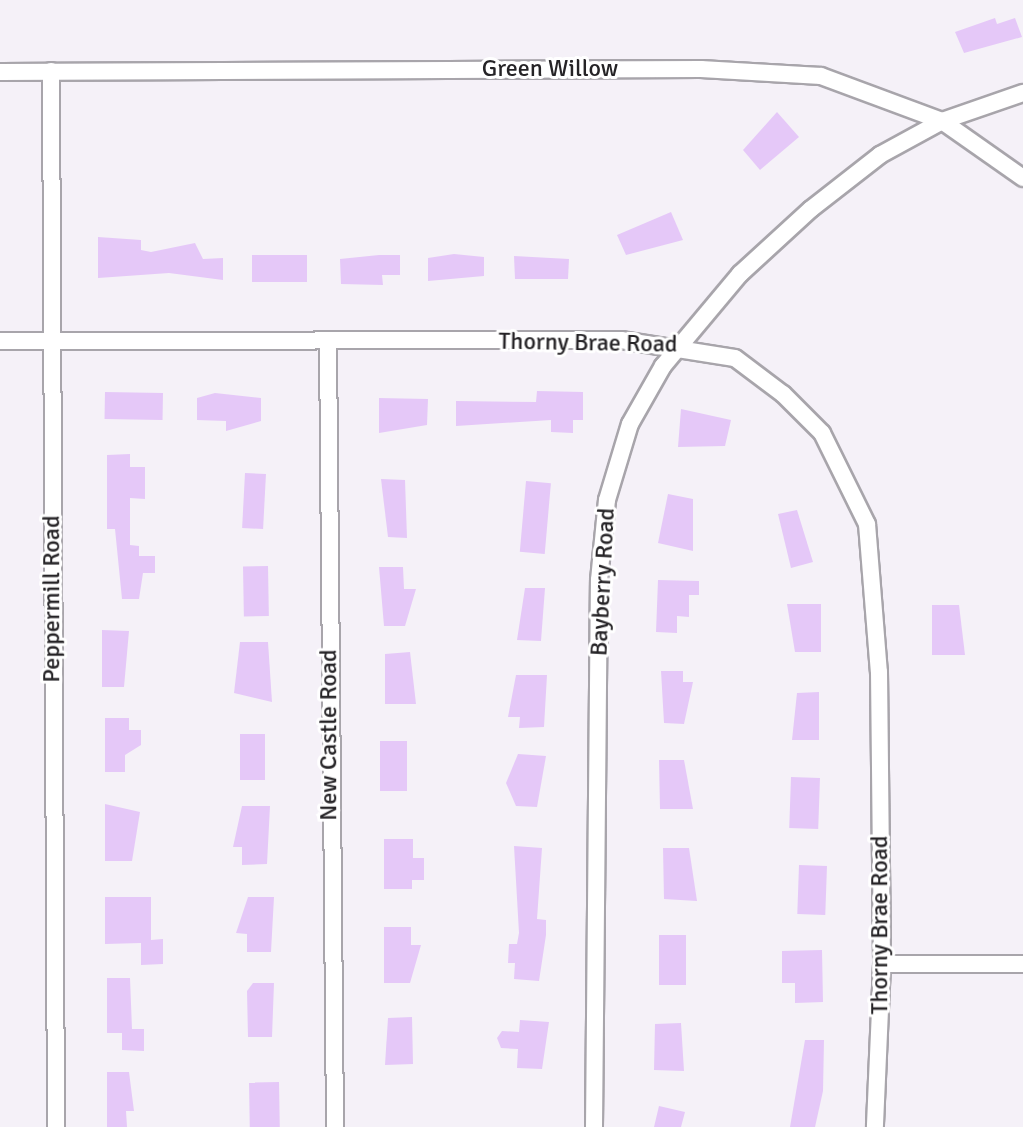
<!DOCTYPE html>
<style>
body{margin:0}
#map{position:relative;width:1023px;height:1127px;overflow:hidden;background:#f5f1f8;font-family:Signika,sans-serif}
div>[style]{position:absolute}
.building>*{inset:0;background:#e5c8f8;transform-origin:0 0}
.roads{filter:drop-shadow(2px 0 #a8a5ab) drop-shadow(-2px 0 #a8a5ab) drop-shadow(0 2px #a8a5ab) drop-shadow(0 -2px #a8a5ab)}
.minor>*{height:16px;margin:-8px;padding:0 8px;transform-origin:8px;border-radius:8px;background:#fff}
span{translate:-50% -50%;white-space:nowrap;text-align:center;line-height:1.15;-webkit-text-stroke:6px #fff;paint-order:stroke}
.street-label{font-size:24px;color:#252326}
</style>
<div id="map">
<div class="building">
<i style="clip-path:polygon(995px 18px,997px 24px,1015px 18px,1022px 37px,964px 53px,955px 32px)"></i>
<i style="clip-path:polygon(777px 112px,799px 137px,760px 170px,743px 150px)"></i>
<i style="clip-path:polygon(671px 212px,683px 240px,626px 255px,617px 235px)"></i>
<i style="clip-path:polygon(98px 237px,141px 240px,141px 250px,151px 252px,195px 243px,203px 259px,223px 258px,223px 280px,169px 273px,98px 278px)"></i>
<i style="clip-path:polygon(454px 254px,484px 257px,484px 276px,428px 281px,428px 258px)"></i>
<i style="left:252px;top:255px;width:55px;height:27px"></i>
<i style="clip-path:polygon(379px 255px,400px 255px,400px 275px,382px 275px,383px 285px,341px 284px,340px 259px)"></i>
<i style="clip-path:polygon(514px 256px,569px 259px,568px 279px,515px 279px)"></i>
<i style="clip-path:polygon(537px 391px,583px 392px,583px 420px,573px 420px,573px 433px,551px 432px,551px 420px,456px 426px,456px 401px,536px 402px)"></i>
<i style="left:105px;top:392px;width:58px;height:27px;rotate:1deg"></i>
<i style="clip-path:polygon(215px 393px,261px 398px,261px 421px,226px 431px,226px 421px,197px 420px,197px 398px)"></i>
<i style="clip-path:polygon(379px 398px,428px 399px,427px 425px,379px 433px)"></i>
<i style="clip-path:polygon(681px 409px,731px 420px,725px 446px,678px 447px)"></i>
<i style="clip-path:polygon(130px 454px,130px 467px,145px 467px,145px 499px,130px 498px,130px 545px,139px 546px,139px 556px,155px 556px,155px 573px,143px 573px,139px 599px,122px 599px,115px 529px,107px 529px,107px 455px)"></i>
<i style="left:245px;top:473px;width:21px;height:55px;rotate:3deg"></i>
<i style="clip-path:polygon(381px 479px,405px 480px,407px 538px,388px 537px)"></i>
<i style="left:526px;top:481px;width:25px;height:71px;rotate:5deg"></i>
<i style="clip-path:polygon(668px 494px,693px 499px,693px 551px,658px 543px)"></i>
<i style="clip-path:polygon(797px 510px,813px 562px,791px 568px,778px 514px)"></i>
<i style="left:268px;top:566px;width:50px;height:25px;rotate:89deg"></i>
<i style="clip-path:polygon(379px 567px,403px 567px,404px 589px,416px 589px,405px 626px,384px 626px)"></i>
<i style="clip-path:polygon(658px 580px,699px 581px,699px 595px,689px 595px,689px 617px,677px 616px,677px 633px,656px 632px)"></i>
<i style="clip-path:polygon(525px 588px,545px 588px,541px 641px,517px 640px)"></i>
<i style="clip-path:polygon(787px 604px,821px 604px,821px 652px,795px 652px)"></i>
<i style="clip-path:polygon(932px 605px,959px 605px,965px 655px,932px 655px)"></i>
<i style="clip-path:polygon(102px 630px,129px 631px,124px 687px,102px 687px)"></i>
<i style="clip-path:polygon(240px 642px,268px 642px,272px 702px,234px 693px)"></i>
<i style="clip-path:polygon(410px 652px,416px 704px,385px 704px,385px 654px)"></i>
<i style="clip-path:polygon(661px 671px,683px 671px,683px 682px,693px 682px,684px 724px,664px 723px)"></i>
<i style="clip-path:polygon(516px 675px,547px 675px,544px 727px,519px 728px,520px 717px,508px 717px)"></i>
<i style="clip-path:polygon(819px 692px,819px 740px,792px 740px,797px 693px)"></i>
<i style="clip-path:polygon(105px 718px,129px 718px,129px 730px,141px 730px,141px 745px,125px 755px,125px 772px,105px 772px)"></i>
<i style="left:240px;top:734px;width:25px;height:46px"></i>
<i style="left:407px;top:741px;width:50px;height:27px;rotate:90deg"></i>
<i style="clip-path:polygon(518px 754px,546px 756px,537px 807px,516px 806px,506px 783px)"></i>
<i style="clip-path:polygon(659px 760px,684px 760px,693px 809px,660px 809px)"></i>
<i style="left:791px;top:777px;width:29px;height:51px;rotate:2deg"></i>
<i style="clip-path:polygon(105px 804px,140px 812px,132px 861px,105px 861px)"></i>
<i style="clip-path:polygon(242px 806px,270px 806px,267px 864px,242px 865px,242px 847px,233px 847px)"></i>
<i style="clip-path:polygon(384px 839px,413px 839px,413px 858px,424px 858px,424px 880px,412px 880px,412px 889px,384px 889px)"></i>
<i style="clip-path:polygon(514px 846px,542px 848px,537px 919px,546px 920px,546px 935px,539px 981px,514px 979px,515px 963px,508px 963px,509px 944px,517px 944px,519px 933px)"></i>
<i style="clip-path:polygon(663px 848px,689px 848px,697px 901px,664px 899px)"></i>
<i style="left:799px;top:865px;width:28px;height:49px;rotate:2deg"></i>
<i style="clip-path:polygon(105px 897px,151px 897px,151px 940px,163px 939px,163px 964px,141px 965px,141px 943px,105px 944px)"></i>
<i style="clip-path:polygon(248px 897px,274px 897px,271px 952px,247px 952px,247px 934px,236px 933px)"></i>
<i style="clip-path:polygon(384px 927px,411px 927px,411px 945px,421px 945px,410px 983px,384px 983px)"></i>
<i style="left:659px;top:935px;width:27px;height:50px"></i>
<i style="clip-path:polygon(822px 950px,823px 1002px,795px 1003px,795px 983px,782px 983px,782px 951px)"></i>
<i style="clip-path:polygon(107px 978px,130px 978px,132px 1029px,144px 1029px,144px 1051px,122px 1050px,122px 1033px,107px 1033px)"></i>
<i style="clip-path:polygon(253px 983px,274px 983px,272px 1037px,248px 1037px,247px 991px)"></i>
<i style="clip-path:polygon(412px 1017px,413px 1064px,385px 1065px,388px 1018px)"></i>
<i style="clip-path:polygon(520px 1020px,549px 1022px,542px 1069px,517px 1068px,518px 1049px,501px 1048px,497px 1038px,502px 1031px,519px 1032px)"></i>
<i style="clip-path:polygon(681px 1023px,684px 1071px,654px 1070px,655px 1024px)"></i>
<i style="clip-path:polygon(805px 1040px,824px 1040px,823px 1091px,815px 1127px,790px 1127px)"></i>
<i style="clip-path:polygon(107px 1072px,129px 1072px,134px 1111px,126px 1111px,127px 1127px,107px 1127px)"></i>
<i style="left:279px;top:1082px;width:45px;height:30px;rotate:89deg"></i>
<i style="clip-path:polygon(659px 1106px,685px 1112px,681px 1127px,654px 1127px)"></i>
</div>
<div class="roads">
<div class="minor">
<i style="left:51px;top:71px;width:1056px;rotate:89.73deg"></i>
<i style="left:0;top:72px;width:701px;rotate:-0.25deg"></i>
<i style="left:701px;top:69px;width:120px;rotate:3.3deg"></i>
<i style="left:821px;top:76px;width:129px;rotate:20.4deg"></i>
<i style="left:942px;top:121px;width:99px;rotate:35.1deg"></i>
<i style="left:0;top:341px;width:621px;rotate:-0.09deg"></i>
<i style="left:621px;top:340px;width:115px;rotate:9deg"></i>
<i style="left:735px;top:358px;width:60px;rotate:36.9deg"></i>
<i style="left:783px;top:394px;width:55px;rotate:45deg"></i>
<i style="left:822px;top:433px;width:102px;rotate:63.7deg"></i>
<i style="left:867px;top:524px;width:148px;rotate:85.4deg"></i>
<i style="left:879px;top:672px;width:292px;rotate:89.4deg"></i>
<i style="left:882px;top:964px;width:163px;rotate:92.5deg"></i>
<i style="left:328px;top:342px;width:785px;rotate:89.49deg"></i>
<i style="left:882px;top:964px;width:141px"></i>
<i style="left:594px;top:1127px;width:547px;rotate:-89.48deg"></i>
<i style="left:599px;top:580px;width:80px;rotate:-84.3deg"></i>
<i style="left:607px;top:500px;width:79px;rotate:-73.2deg"></i>
<i style="left:630px;top:424px;width:67px;rotate:-60.4deg"></i>
<i style="left:663px;top:366px;width:120px;rotate:-50.1deg"></i>
<i style="left:740px;top:274px;width:96px;rotate:-42.5deg"></i>
<i style="left:811px;top:209px;width:88px;rotate:-38deg"></i>
<i style="left:880px;top:155px;width:71px;rotate:-28.7deg"></i>
<i style="left:942px;top:121px;width:86px;rotate:-19.1deg"></i>
</div>
</div>
<div class="street-label">
<span style="left:550px;top:69px">Green Willow</span>
<span style="left:588px;top:343px;rotate:1deg">Thorny Brae Road</span>
<span style="left:603px;top:582px;rotate:-87deg">Bayberry Road</span>
<span style="left:52px;top:599px;rotate:-90deg">Peppermill Road</span>
<span style="left:329px;top:735px;rotate:-90deg">New Castle Road</span>
<span style="left:880px;top:925px;rotate:-90deg">Thorny Brae Road</span>
</div>
</div>
